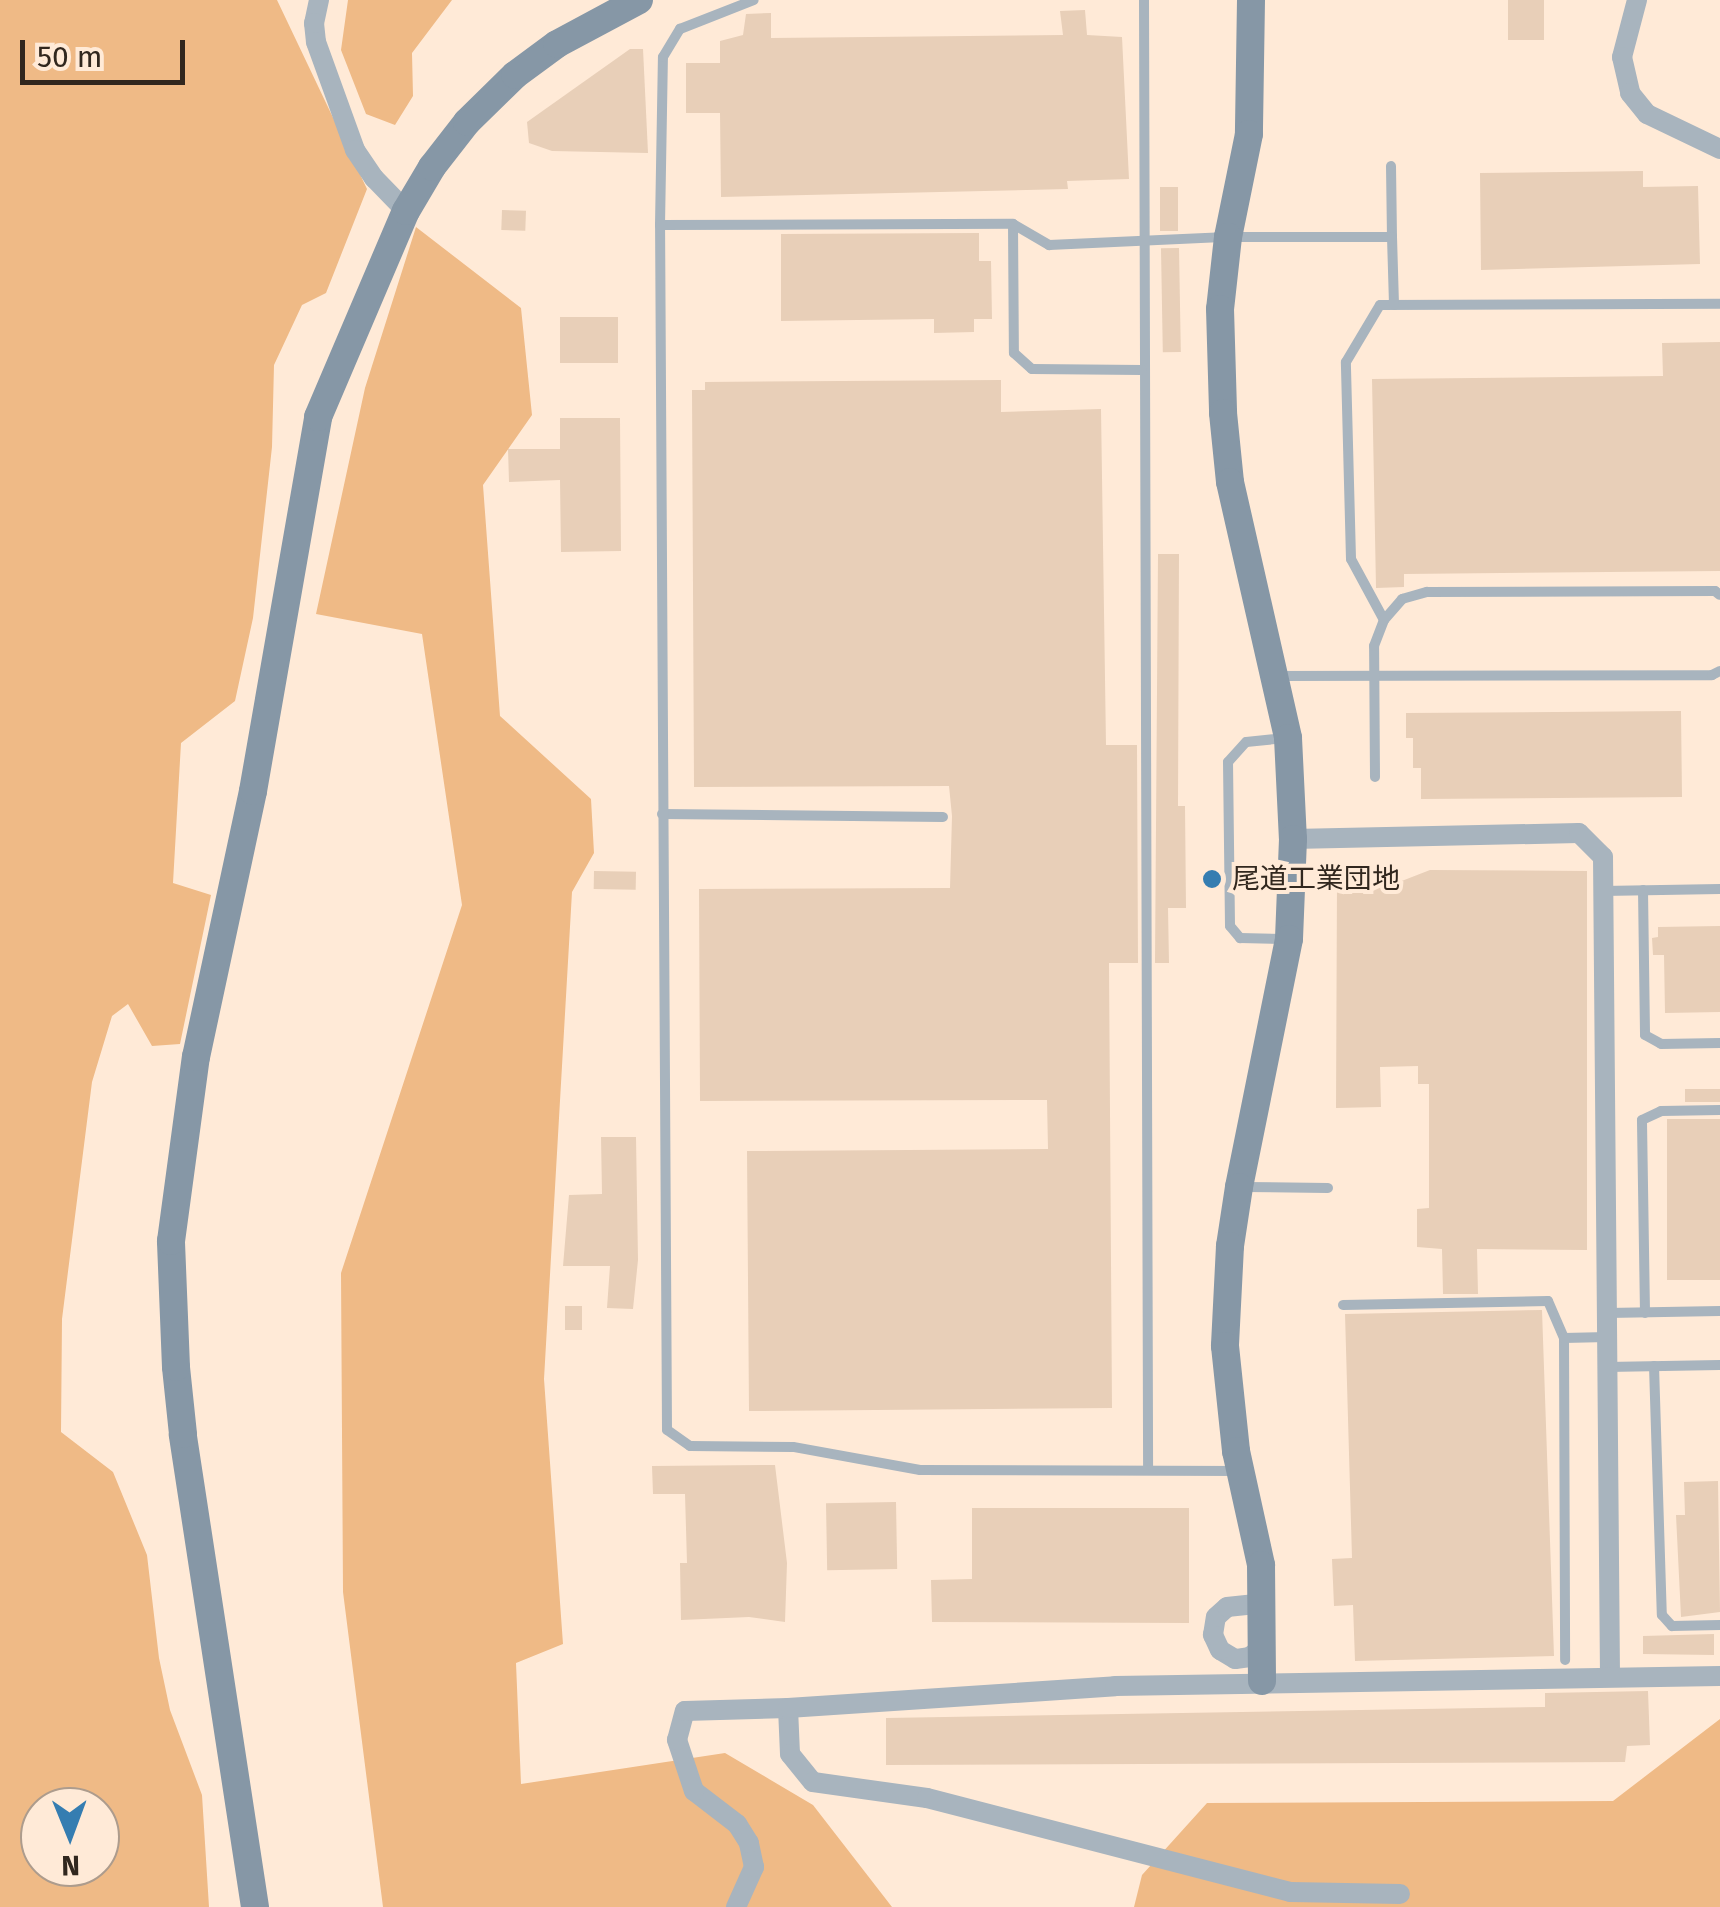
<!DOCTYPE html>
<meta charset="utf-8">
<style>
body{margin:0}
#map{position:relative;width:1720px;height:1907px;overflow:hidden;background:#ffead7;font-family:"Fira Sans","Noto Sans JP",sans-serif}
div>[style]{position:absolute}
.green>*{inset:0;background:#efba86}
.building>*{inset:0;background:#e8cfb8;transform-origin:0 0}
.lane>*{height:10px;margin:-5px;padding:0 5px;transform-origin:5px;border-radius:5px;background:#a8b4be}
.street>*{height:20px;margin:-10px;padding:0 10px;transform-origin:10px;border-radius:10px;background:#a8b4be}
.secondary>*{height:28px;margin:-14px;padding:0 14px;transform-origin:14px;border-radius:14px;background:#8697a6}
.dots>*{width:28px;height:28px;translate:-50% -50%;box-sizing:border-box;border:5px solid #ffead7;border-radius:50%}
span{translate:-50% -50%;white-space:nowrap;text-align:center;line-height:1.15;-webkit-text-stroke:8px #ffead7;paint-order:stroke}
.poi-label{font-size:28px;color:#31271e}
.left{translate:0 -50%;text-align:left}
.north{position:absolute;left:20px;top:1787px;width:100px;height:100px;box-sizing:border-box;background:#ffead7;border:2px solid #ad9c8d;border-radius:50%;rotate:179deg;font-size:28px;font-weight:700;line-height:40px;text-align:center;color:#31271e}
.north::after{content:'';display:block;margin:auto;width:35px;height:45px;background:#357db1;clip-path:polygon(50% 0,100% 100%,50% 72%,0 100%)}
.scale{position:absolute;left:20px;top:40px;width:165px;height:45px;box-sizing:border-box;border:5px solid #31271e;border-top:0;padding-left:12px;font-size:30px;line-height:35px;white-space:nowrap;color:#31271e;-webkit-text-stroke:8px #ffead7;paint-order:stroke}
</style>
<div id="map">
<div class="green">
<i style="clip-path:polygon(evenodd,0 0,277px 0,367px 189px,326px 293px,302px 305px,274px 365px,272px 447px,253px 618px,235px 701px,181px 743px,173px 883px,211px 895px,180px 1044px,152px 1046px,128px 1004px,112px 1016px,92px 1082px,62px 1319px,61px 1432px,113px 1472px,147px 1555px,159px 1658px,170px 1710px,202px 1795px,209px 1907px,0 1907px,0 0,40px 1807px,100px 1807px,100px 1867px,40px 1867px,40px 1807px)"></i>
<i style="clip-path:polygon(348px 0,452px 0,412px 53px,413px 96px,395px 125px,366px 114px,341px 50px)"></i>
<i style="clip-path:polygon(416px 227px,521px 308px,532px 415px,483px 485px,500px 716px,591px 799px,594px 853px,572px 892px,544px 1379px,563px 1644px,516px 1663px,521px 1784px,725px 1753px,813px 1805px,892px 1907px,383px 1907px,343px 1592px,341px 1273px,462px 905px,422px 634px,316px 614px,365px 388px)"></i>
<i style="clip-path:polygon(1720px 1719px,1720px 1907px,1134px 1907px,1142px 1875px,1207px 1803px,1613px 1801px)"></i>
</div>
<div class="building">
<i style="left:1508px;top:0;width:36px;height:40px"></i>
<i style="clip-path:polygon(1085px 10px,1087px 35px,1122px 37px,1129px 179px,1067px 181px,1068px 189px,721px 197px,720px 113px,686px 113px,686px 63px,720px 63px,720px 41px,743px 35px,746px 14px,771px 13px,771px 38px,1063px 35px,1060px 11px)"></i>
<i style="clip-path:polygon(630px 49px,643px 49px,648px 153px,552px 151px,529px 143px,527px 122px)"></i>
<i style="clip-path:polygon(1643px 171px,1643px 187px,1698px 186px,1700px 264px,1481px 270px,1480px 173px)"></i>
<i style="left:1160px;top:187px;width:18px;height:44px"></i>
<i style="left:502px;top:210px;width:24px;height:20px;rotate:2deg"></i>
<i style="clip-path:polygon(979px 233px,979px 261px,991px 261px,992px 319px,974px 319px,974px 332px,934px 333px,934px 319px,781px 321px,781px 234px)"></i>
<i style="left:1179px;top:248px;width:104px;height:18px;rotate:89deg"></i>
<i style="left:560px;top:317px;width:58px;height:46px"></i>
<i style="clip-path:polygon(1720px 342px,1720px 571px,1404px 574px,1404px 587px,1376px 588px,1372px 379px,1663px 376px,1662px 343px)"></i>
<i style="clip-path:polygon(1001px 380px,1001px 412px,1101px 409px,1106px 745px,1137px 745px,1138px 963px,1109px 963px,1112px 1408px,749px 1411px,747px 1151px,1048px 1149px,1047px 1100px,700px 1101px,699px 889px,950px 888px,952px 816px,949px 786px,694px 787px,692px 390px,705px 390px,705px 382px)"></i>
<i style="clip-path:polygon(560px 418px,620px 418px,621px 551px,561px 552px,560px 480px,509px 482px,508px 449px,560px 449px)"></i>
<i style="clip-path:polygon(1158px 554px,1179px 554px,1178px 806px,1185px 806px,1186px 908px,1168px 908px,1169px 963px,1155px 963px)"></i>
<i style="clip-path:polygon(1681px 711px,1682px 797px,1421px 799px,1421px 768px,1413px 768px,1413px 738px,1406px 738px,1406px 713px)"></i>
<i style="clip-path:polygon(1430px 870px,1587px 871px,1587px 1250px,1477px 1249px,1478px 1294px,1443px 1294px,1442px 1249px,1417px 1247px,1417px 1209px,1429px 1208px,1429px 1084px,1418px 1084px,1418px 1066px,1380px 1067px,1381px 1107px,1336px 1108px,1337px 883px,1394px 884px)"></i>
<i style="left:594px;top:871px;width:42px;height:18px;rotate:1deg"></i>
<i style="clip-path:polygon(1720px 926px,1720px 1012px,1665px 1013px,1664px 955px,1653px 955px,1652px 938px,1658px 937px,1658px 927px)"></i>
<i style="left:1685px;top:1089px;width:35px;height:13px"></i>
<i style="left:1720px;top:1119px;width:161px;height:53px;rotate:90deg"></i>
<i style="clip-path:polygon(601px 1137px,636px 1137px,638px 1260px,633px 1309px,607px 1308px,610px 1266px,563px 1266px,569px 1195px,602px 1194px)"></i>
<i style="left:582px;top:1306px;width:24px;height:17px;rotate:90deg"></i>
<i style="clip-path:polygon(1542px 1310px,1554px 1656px,1355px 1661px,1353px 1605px,1334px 1606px,1332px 1559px,1352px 1558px,1345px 1314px)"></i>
<i style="clip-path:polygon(775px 1465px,787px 1563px,785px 1622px,749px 1617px,681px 1620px,680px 1563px,687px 1563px,685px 1494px,653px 1494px,652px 1466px)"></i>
<i style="clip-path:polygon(1718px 1481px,1720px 1612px,1681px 1617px,1676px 1515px,1685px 1515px,1684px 1482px)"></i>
<i style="left:896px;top:1502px;width:67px;height:70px;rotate:89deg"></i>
<i style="clip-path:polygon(972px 1508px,1189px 1508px,1189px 1623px,932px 1622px,931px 1580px,972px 1579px)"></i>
<i style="clip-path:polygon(1714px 1634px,1714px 1655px,1643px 1654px,1643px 1636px)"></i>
<i style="clip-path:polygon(1648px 1691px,1650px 1745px,1627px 1746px,1625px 1762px,886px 1765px,886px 1718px,1545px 1707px,1545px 1693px)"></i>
</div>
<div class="lane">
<i style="left:1144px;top:0;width:1470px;rotate:89.84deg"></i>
<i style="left:1391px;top:166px;width:71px;rotate:89.2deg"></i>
<i style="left:1013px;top:224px;width:129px;rotate:89.6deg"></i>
<i style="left:1014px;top:353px;width:24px;rotate:42deg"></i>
<i style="left:1032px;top:369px;width:110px;rotate:0.5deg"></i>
<i style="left:660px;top:225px;width:168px;rotate:-89deg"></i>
<i style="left:663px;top:57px;width:33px;rotate:-59deg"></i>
<i style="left:680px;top:29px;width:79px;rotate:-21.4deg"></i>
<i style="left:1384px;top:620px;width:69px;rotate:-118.4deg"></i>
<i style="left:1351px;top:559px;width:197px;rotate:-91.5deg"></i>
<i style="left:1346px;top:362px;width:66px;rotate:-59.2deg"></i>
<i style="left:1380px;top:305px;width:340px;rotate:-0.2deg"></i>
<i style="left:1275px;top:676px;width:437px;rotate:-0.1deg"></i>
<i style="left:1712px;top:675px;width:9px;rotate:-27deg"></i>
<i style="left:1285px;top:738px;width:39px;rotate:174deg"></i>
<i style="left:1246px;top:742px;width:27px;rotate:132deg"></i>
<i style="left:1228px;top:762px;width:164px;rotate:89.3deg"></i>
<i style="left:1230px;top:926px;width:16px;rotate:50deg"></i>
<i style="left:1240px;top:938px;width:48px;rotate:1.2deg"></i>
<i style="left:1375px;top:777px;width:131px;rotate:-90.4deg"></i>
<i style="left:1374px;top:646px;width:28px;rotate:-69deg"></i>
<i style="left:1384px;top:620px;width:28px;rotate:-49deg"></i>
<i style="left:1402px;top:599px;width:26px;rotate:-16deg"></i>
<i style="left:1427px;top:592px;width:288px;rotate:-0.2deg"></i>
<i style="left:1715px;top:591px;width:6px;rotate:39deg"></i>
<i style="left:662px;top:814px;width:281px;rotate:0.6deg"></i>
<i style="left:1643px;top:890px;width:145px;rotate:89.2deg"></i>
<i style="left:1645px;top:1035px;width:18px;rotate:29deg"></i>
<i style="left:1661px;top:1044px;width:59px;rotate:-1deg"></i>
<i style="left:1603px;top:891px;width:117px;rotate:-1deg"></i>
<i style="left:1244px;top:1187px;width:84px;rotate:0.7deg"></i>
<i style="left:1343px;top:1305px;width:205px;rotate:-1.1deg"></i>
<i style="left:1548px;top:1301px;width:40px;rotate:66.6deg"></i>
<i style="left:1564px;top:1338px;width:322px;rotate:89.8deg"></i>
<i style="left:1608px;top:1313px;width:112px;rotate:-1deg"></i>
<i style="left:1645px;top:1313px;width:193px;rotate:-90.9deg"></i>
<i style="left:1642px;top:1120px;width:21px;rotate:-25deg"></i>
<i style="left:1661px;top:1111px;width:59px;rotate:-1deg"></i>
<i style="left:1564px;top:1338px;width:43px;rotate:-1.3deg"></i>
<i style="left:1654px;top:1366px;width:249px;rotate:88.2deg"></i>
<i style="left:1662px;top:1615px;width:15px;rotate:48deg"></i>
<i style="left:1672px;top:1626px;width:48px;rotate:-1.2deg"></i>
<i style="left:1607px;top:1367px;width:113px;rotate:-1deg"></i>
<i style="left:1240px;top:1471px;width:320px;rotate:-179.8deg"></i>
<i style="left:920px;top:1470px;width:129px;rotate:-169.7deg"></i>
<i style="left:793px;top:1447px;width:103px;rotate:-179.4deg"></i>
<i style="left:690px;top:1446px;width:28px;rotate:-145deg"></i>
<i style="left:667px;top:1430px;width:1205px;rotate:-90.33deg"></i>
<i style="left:660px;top:225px;width:353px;rotate:-0.2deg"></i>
<i style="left:1013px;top:224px;width:42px;rotate:30.3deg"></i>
<i style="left:1049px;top:245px;width:179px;rotate:-2.6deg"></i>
<i style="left:1228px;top:237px;width:164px"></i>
<i style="left:1392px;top:237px;width:68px;rotate:88.3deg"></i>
</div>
<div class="street">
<i style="left:319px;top:0;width:24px;rotate:102deg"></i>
<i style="left:314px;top:23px;width:19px;rotate:84deg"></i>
<i style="left:316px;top:42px;width:115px;rotate:70.1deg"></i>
<i style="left:355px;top:150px;width:34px;rotate:56deg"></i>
<i style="left:374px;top:178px;width:46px;rotate:45.9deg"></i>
<i style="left:1637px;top:0;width:59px;rotate:104.7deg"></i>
<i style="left:1622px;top:57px;width:37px;rotate:77deg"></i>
<i style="left:1630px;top:93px;width:27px;rotate:51deg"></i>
<i style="left:1647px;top:114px;width:81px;rotate:25.6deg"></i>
<i style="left:1293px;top:839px;width:286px;rotate:-1.2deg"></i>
<i style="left:1579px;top:833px;width:34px;rotate:45deg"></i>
<i style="left:1603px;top:857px;width:820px;rotate:89.51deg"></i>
<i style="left:1263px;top:1646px;width:17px;rotate:140deg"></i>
<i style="left:1250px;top:1657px;width:15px;rotate:172deg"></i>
<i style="left:1235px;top:1659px;width:17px;rotate:-149deg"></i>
<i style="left:1220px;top:1650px;width:17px;rotate:-115deg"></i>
<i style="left:1213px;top:1635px;width:18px;rotate:-81deg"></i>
<i style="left:1216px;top:1617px;width:15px;rotate:-42deg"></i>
<i style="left:1227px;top:1607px;width:36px;rotate:-6deg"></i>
<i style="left:788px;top:1708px;width:46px;rotate:87.5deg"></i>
<i style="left:790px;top:1754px;width:36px;rotate:51deg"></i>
<i style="left:813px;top:1782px;width:115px;rotate:8deg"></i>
<i style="left:927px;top:1798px;width:375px;rotate:14.5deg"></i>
<i style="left:1290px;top:1892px;width:110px;rotate:1deg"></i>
<i style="left:736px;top:1907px;width:44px;rotate:-65.8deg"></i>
<i style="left:754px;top:1867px;width:25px;rotate:-102deg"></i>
<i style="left:749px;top:1843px;width:22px;rotate:-122deg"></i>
<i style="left:737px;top:1824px;width:54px;rotate:-142.5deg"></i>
<i style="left:694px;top:1791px;width:54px;rotate:-108.4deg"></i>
<i style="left:677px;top:1740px;width:30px;rotate:-75deg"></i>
<i style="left:685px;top:1711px;width:103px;rotate:-1.7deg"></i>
<i style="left:788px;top:1708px;width:328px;rotate:-3.8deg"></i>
<i style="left:1115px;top:1686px;width:605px;rotate:-0.95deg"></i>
</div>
<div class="secondary">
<i style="left:1251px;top:0;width:134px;rotate:90.9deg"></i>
<i style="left:1249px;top:134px;width:105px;rotate:101.5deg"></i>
<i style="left:1228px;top:237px;width:72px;rotate:96.3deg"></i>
<i style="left:1220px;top:309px;width:104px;rotate:88.3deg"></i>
<i style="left:1223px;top:413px;width:69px;rotate:84.2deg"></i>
<i style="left:1230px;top:482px;width:262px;rotate:77.2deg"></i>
<i style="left:1288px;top:738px;width:101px;rotate:87.2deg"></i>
<i style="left:1293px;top:839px;width:100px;rotate:92.3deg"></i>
<i style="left:1289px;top:939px;width:253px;rotate:101.4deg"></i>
<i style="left:1239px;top:1187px;width:60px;rotate:98.7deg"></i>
<i style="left:1230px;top:1246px;width:100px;rotate:92.9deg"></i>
<i style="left:1225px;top:1346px;width:106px;rotate:84deg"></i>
<i style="left:1236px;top:1451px;width:117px;rotate:77.6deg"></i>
<i style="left:1261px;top:1565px;width:116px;rotate:89.5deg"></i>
<i style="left:255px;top:1907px;width:478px;rotate:-98.7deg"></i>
<i style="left:183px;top:1434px;width:67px;rotate:-96deg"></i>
<i style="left:176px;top:1367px;width:126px;rotate:-92.3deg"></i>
<i style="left:171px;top:1241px;width:186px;rotate:-82.3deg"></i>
<i style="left:196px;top:1057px;width:272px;rotate:-77.9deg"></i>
<i style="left:253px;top:791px;width:380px;rotate:-80.1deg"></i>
<i style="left:318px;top:417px;width:224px;rotate:-66.9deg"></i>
<i style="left:406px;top:211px;width:51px;rotate:-59.4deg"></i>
<i style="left:432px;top:167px;width:57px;rotate:-52.1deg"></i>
<i style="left:467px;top:122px;width:67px;rotate:-44.4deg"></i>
<i style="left:515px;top:75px;width:52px;rotate:-36.4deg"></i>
<i style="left:557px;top:44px;width:93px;rotate:-28.2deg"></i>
</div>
<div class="dots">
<i style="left:1212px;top:879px;background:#357db1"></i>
</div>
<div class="poi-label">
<span class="left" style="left:1232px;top:879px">尾道工業団地</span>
</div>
<div class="north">N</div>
<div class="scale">50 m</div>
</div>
